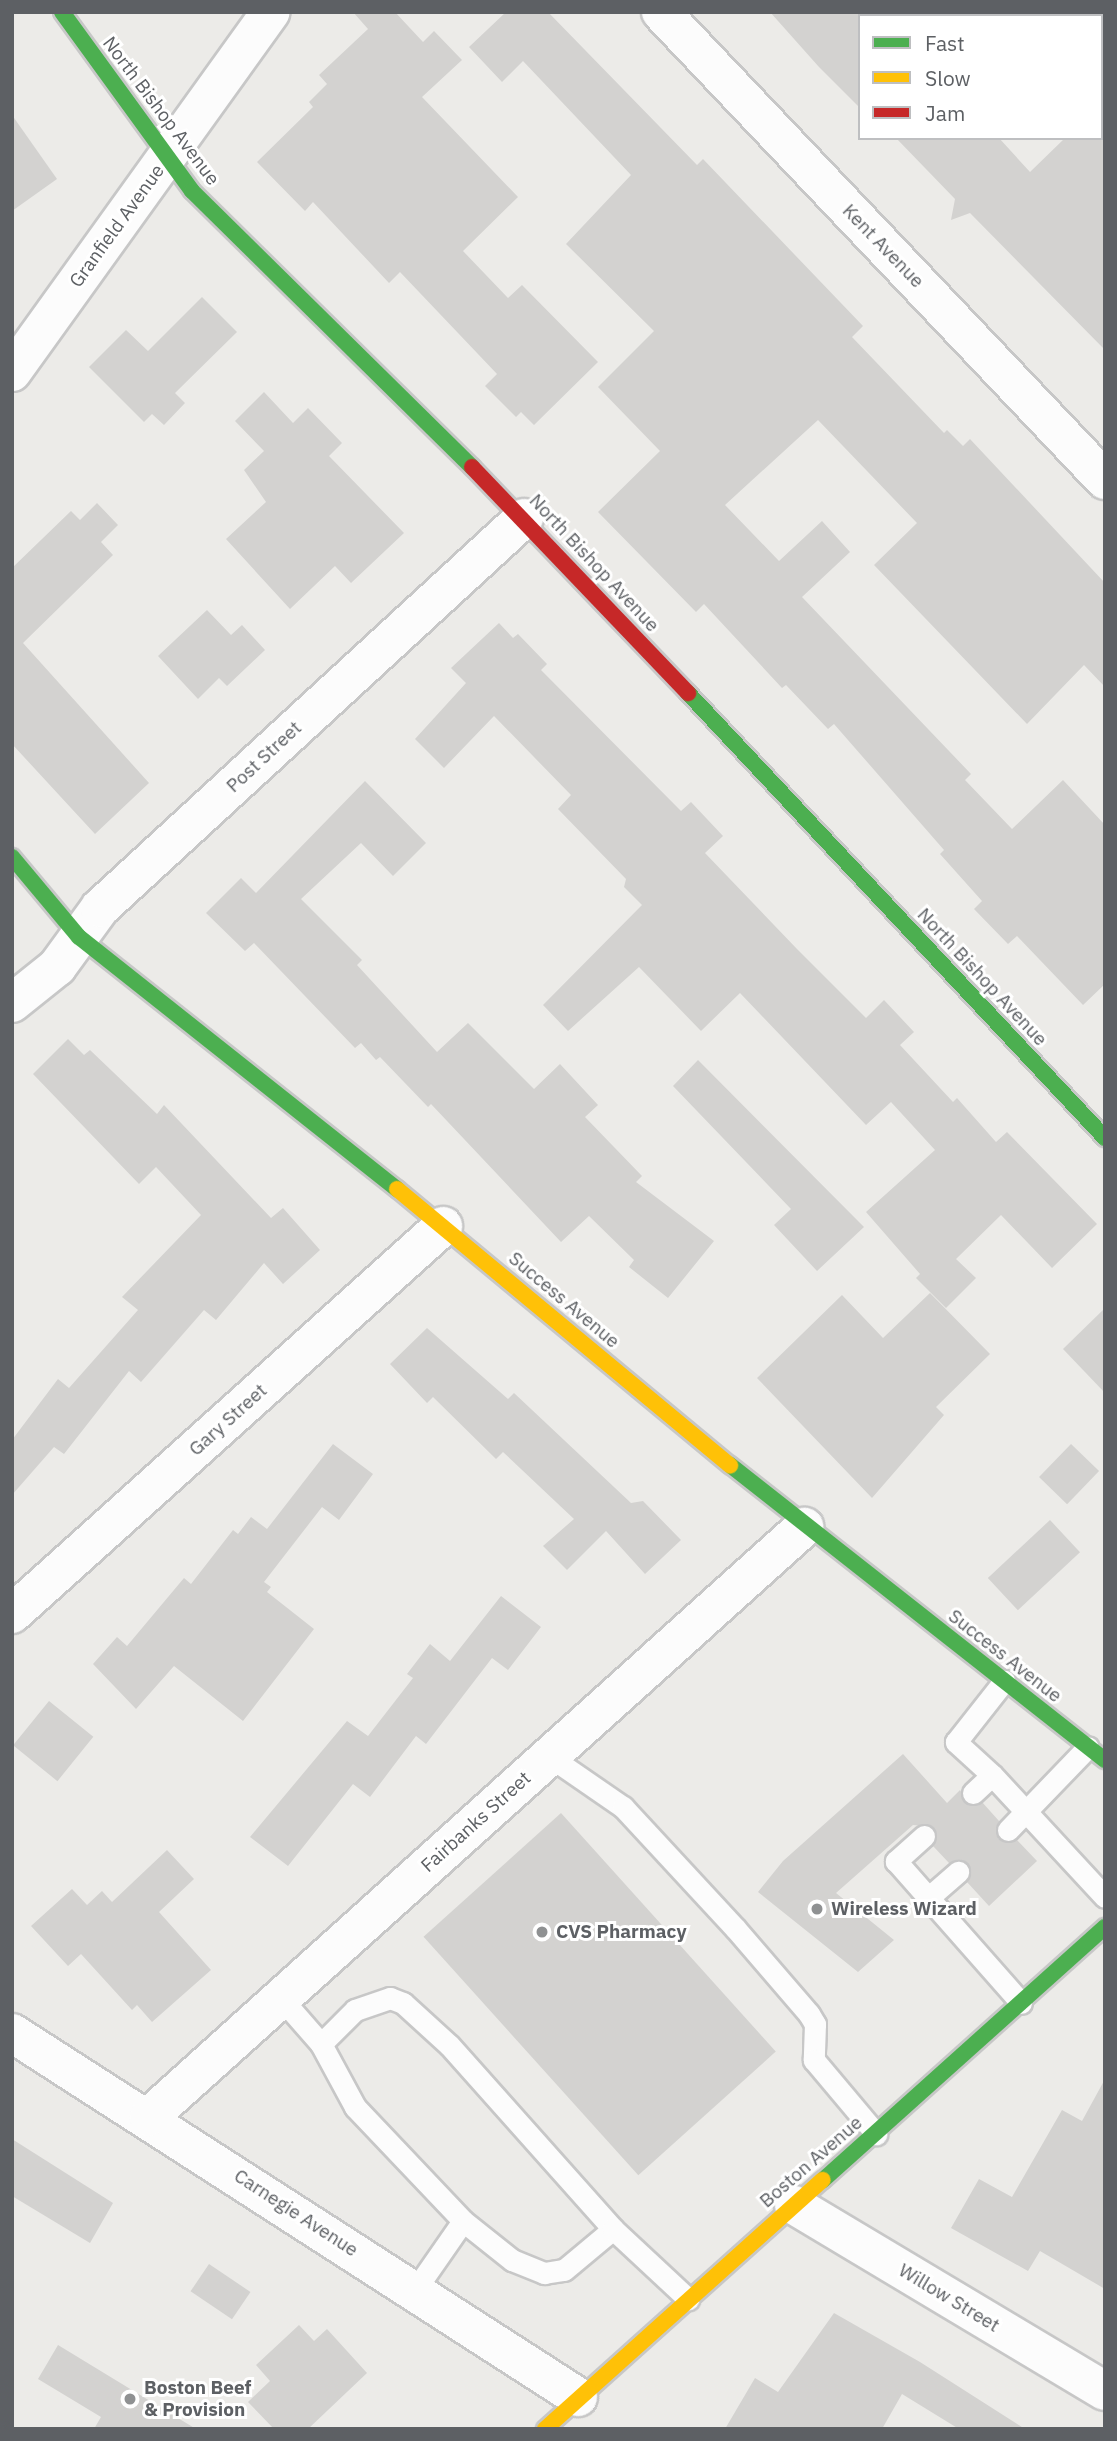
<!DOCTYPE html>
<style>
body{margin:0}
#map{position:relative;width:1117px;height:2441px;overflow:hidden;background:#ecebe8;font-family:"IBM Plex Sans",sans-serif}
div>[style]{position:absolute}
.building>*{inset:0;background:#d3d2d0;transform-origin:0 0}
.roads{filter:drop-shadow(2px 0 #c7c7c7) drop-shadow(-2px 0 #c7c7c7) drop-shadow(0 2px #c7c7c7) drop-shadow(0 -2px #c7c7c7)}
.lane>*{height:21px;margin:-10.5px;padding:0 10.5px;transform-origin:10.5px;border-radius:10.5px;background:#fcfcfc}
.street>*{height:38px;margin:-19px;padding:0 19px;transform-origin:19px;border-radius:19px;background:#fcfcfc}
.fast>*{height:16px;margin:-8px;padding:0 8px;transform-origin:8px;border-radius:8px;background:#4caf50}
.slow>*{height:16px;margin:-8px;padding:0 8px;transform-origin:8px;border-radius:8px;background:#ffc107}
.jam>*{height:16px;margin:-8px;padding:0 8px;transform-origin:8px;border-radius:8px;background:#c62828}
.dots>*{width:19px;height:19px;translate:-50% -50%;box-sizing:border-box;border:4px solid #fff;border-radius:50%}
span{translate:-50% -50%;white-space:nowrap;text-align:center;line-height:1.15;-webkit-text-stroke:6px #fff;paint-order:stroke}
.street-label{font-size:19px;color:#5d6064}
.poi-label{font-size:19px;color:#5d6064;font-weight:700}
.left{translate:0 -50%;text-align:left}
.frame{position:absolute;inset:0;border:14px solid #5d6064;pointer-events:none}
.legend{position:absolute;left:858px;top:14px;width:245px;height:126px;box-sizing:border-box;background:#fff;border:2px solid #bebfc1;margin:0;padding:9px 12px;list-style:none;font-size:21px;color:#5d6064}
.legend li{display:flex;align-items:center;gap:14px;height:35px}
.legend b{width:35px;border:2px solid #bebfc1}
</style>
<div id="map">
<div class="building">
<i style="clip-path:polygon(353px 12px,395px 12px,423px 42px,434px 31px,462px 60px,422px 97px,518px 197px,463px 251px,508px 298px,522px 285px,598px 362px,534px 425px,521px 412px,516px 417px,485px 386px,497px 374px,400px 272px,389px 283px,313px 202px,305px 211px,257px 162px,313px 107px,309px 102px,327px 84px,319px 75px,368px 29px)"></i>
<i style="clip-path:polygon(506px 12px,548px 12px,697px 165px,703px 159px,863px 326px,852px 337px,944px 433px,947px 430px,963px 446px,970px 439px,1105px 583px,1105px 687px,1084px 665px,1027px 724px,874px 565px,917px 523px,818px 420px,725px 505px,779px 561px,822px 521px,850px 552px,802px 597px,971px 774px,965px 780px,1012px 829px,1063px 780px,1105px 825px,1105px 984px,1083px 1005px,1017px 936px,1008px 944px,974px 909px,982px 901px,940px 854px,944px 850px,834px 724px,828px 729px,786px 685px,782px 688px,704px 604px,696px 612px,598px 512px,660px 451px,598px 387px,654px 331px,566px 244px,631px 175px,523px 61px,502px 82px,469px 47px)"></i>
<i style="clip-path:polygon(770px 12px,860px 12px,860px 108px,819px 67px)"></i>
<i style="clip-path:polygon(12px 115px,57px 179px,12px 211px)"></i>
<i style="clip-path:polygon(896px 138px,999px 138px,1030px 172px,1065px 138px,1105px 138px,1105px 350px,970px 213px,951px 220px,955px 199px)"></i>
<i style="clip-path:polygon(202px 297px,237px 332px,175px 393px,185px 403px,164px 425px,152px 414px,144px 422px,89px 367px,126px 330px,148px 351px)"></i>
<i style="clip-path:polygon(264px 392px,293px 423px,308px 408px,342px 443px,329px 456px,404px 533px,351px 583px,335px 566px,290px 609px,226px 539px,266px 502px,244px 470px,264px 451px,235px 421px)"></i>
<i style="clip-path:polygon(97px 503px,118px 525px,101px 542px,113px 555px,23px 643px,149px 783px,95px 834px,12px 744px,12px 568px,71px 511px,80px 520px)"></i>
<i style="clip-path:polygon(207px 610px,231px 635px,242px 625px,265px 650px,227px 686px,219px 678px,198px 699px,158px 656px)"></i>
<i style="clip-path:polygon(499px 623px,513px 638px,518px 634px,547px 664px,541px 670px,681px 811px,691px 802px,723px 836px,705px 853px,797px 949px,866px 1018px,884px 1000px,914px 1032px,900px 1045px,953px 1102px,957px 1098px,996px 1142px,1007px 1132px,1097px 1224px,1052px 1268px,1001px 1215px,956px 1259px,976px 1278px,946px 1308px,916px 1278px,920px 1274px,866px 1212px,935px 1150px,891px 1102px,866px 1125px,740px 993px,701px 1031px,639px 967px,568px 1031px,543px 1005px,642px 905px,624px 887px,626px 879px,558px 809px,571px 795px,494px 716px,444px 768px,415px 739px,466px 683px,451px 668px)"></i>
<i style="clip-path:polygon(365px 781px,426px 843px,393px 876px,361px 843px,301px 899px,362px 960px,357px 965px,437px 1052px,468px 1023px,534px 1089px,560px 1064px,598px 1105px,585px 1117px,642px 1176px,636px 1182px,714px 1241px,668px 1298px,629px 1267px,634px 1260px,589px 1216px,561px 1242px,431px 1104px,428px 1107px,380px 1057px,376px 1060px,361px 1043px,355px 1048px,254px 943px,245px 951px,206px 913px,241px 878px,256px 893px)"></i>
<i style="clip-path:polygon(68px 1039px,84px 1055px,90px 1050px,157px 1114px,164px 1105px,271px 1218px,283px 1208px,320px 1250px,283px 1284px,264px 1263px,216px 1320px,204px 1310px,141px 1382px,129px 1371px,64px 1454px,54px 1447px,12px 1495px,12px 1440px,58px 1379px,69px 1388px,138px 1310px,122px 1297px,201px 1215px,156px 1167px,139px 1184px,33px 1074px)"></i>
<i style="clip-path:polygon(698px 1060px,864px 1227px,817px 1271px,774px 1225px,791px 1209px,673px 1086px)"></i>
<i style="clip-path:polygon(930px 1293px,990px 1354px,936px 1407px,944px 1415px,872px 1498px,757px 1378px,842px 1295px,883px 1338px)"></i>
<i style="clip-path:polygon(1105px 1308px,1105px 1393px,1063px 1349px)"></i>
<i style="clip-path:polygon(427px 1328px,508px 1399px,514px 1393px,631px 1503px,643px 1501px,681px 1540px,645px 1574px,606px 1531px,567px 1570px,543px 1546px,574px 1519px,503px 1452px,496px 1459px,433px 1397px,427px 1403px,390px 1364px)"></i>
<i style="clip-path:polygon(333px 1444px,373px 1474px,339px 1520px,322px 1507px,264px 1582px,271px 1587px,267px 1592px,314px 1629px,243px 1721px,174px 1666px,136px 1709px,93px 1664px,117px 1637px,127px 1646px,184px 1578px,191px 1584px,233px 1530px,238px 1534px,251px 1517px,267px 1529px)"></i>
<i style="left:1071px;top:1444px;width:39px;height:46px;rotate:44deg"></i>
<i style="left:1050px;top:1520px;width:44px;height:85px;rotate:47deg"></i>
<i style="clip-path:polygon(501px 1596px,541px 1627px,508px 1670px,492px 1658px,426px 1744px,416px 1736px,370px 1797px,353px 1784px,288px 1866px,250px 1837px,347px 1721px,368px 1736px,413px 1678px,407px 1674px,430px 1644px,450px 1661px)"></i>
<i style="left:49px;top:1701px;width:57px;height:57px;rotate:39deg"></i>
<i style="clip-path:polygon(903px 1754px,947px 1803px,960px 1790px,969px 1805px,982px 1802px,999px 1821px,998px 1839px,1017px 1840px,1037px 1861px,989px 1906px,967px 1882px,967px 1863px,949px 1863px,933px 1846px,933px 1827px,913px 1825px,836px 1893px,894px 1940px,858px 1972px,758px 1892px,783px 1861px)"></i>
<i style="left:561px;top:1813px;width:321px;height:185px;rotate:48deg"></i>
<i style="clip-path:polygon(167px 1850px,194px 1879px,159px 1912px,211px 1970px,152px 2022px,137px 2005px,132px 2010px,81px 1954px,68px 1966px,31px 1926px,72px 1889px,87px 1905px,102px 1891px,112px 1902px)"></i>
<i style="clip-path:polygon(1105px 2079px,1105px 2289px,1040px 2251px,1028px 2271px,951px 2228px,979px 2179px,1012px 2197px,1062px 2110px,1082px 2121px)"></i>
<i style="clip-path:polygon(12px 2139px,113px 2203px,90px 2243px,12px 2196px)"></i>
<i style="left:209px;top:2264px;width:50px;height:33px;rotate:34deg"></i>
<i style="clip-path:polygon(834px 2313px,920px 2362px,1025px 2429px,959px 2429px,902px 2394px,882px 2429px,725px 2429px,755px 2378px,778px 2392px)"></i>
<i style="clip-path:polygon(299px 2325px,314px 2341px,327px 2329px,367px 2373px,308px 2429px,274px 2429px,248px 2402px,270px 2381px,256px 2365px)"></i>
<i style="clip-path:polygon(58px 2345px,196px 2429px,94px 2429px,101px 2417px,38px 2379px)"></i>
</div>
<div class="roads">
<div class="lane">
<i style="left:549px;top:1756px;width:90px;rotate:34.6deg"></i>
<i style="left:623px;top:1807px;width:165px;rotate:47.2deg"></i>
<i style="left:735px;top:1928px;width:113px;rotate:49.3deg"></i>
<i style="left:809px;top:2014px;width:12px;rotate:59deg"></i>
<i style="left:815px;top:2024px;width:36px;rotate:92deg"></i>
<i style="left:814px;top:2060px;width:97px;rotate:50deg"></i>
<i style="left:992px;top:1775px;width:49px;rotate:-137.5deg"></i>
<i style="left:956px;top:1742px;width:78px;rotate:-51.8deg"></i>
<i style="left:973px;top:1793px;width:26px;rotate:-43deg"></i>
<i style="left:992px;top:1775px;width:166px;rotate:47.2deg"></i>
<i style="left:1008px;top:1830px;width:115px;rotate:-46.1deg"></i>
<i style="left:924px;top:1836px;width:38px;rotate:138deg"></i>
<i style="left:896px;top:1861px;width:189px;rotate:48.6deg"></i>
<i style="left:928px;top:1898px;width:40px;rotate:-41deg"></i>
<i style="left:280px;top:1997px;width:62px;rotate:48.9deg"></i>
<i style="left:321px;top:2044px;width:72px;rotate:61.6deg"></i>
<i style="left:355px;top:2107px;width:157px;rotate:46.5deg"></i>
<i style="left:463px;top:2221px;width:63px;rotate:38.5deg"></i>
<i style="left:512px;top:2260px;width:35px;rotate:22deg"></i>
<i style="left:544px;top:2273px;width:20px;rotate:-9deg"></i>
<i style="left:564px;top:2270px;width:64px;rotate:-39.9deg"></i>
<i style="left:613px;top:2229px;width:246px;rotate:-131.7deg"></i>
<i style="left:449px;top:2045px;width:62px;rotate:-137.6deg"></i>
<i style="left:403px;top:2003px;width:14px;rotate:-159deg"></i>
<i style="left:390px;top:1998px;width:37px;rotate:161deg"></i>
<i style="left:355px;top:2010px;width:48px;rotate:135deg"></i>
<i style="left:613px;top:2229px;width:103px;rotate:43deg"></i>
<i style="left:415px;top:2290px;width:84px;rotate:-55.2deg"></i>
</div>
<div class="street">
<i style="left:661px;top:12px;width:645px;rotate:46.51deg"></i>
<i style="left:12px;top:372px;width:443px;rotate:-54.3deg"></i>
<i style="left:12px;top:1003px;width:58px;rotate:-38.7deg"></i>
<i style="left:57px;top:967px;width:73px;rotate:-53.9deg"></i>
<i style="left:100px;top:908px;width:576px;rotate:-42.61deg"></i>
<i style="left:12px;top:1614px;width:580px;rotate:-41.99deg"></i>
<i style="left:12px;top:2033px;width:673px;rotate:32.75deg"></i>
<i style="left:149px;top:2117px;width:882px;rotate:-42.01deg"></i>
<i style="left:794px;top:2205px;width:362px;rotate:30.9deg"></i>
</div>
<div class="fast">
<i style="left:62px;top:12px;width:221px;rotate:54deg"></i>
<i style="left:192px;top:191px;width:393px;rotate:44.6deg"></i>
<i style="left:688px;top:693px;width:610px;rotate:46.86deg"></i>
<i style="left:12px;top:857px;width:104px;rotate:50.1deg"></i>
<i style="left:79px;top:937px;width:406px;rotate:38.4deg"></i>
<i style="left:730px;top:1465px;width:477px;rotate:38.2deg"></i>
<i style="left:823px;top:2180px;width:379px;rotate:-41.9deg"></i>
</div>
<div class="slow">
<i style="left:397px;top:1189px;width:433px;rotate:39.7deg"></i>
<i style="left:545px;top:2429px;width:373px;rotate:-41.9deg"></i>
</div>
<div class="jam">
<i style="left:472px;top:467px;width:313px;rotate:46.3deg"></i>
</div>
</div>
<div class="dots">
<i style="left:817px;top:1909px;background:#8f9192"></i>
<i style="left:542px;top:1932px;background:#8f9192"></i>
<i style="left:130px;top:2399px;background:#8f9192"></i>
</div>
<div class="street-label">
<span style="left:161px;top:111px;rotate:53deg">North Bishop Avenue</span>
<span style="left:117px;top:226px;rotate:-54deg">Granfield Avenue</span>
<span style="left:883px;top:246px;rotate:46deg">Kent Avenue</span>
<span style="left:594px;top:563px;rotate:47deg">North Bishop Avenue</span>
<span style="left:264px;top:757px;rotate:-43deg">Post Street</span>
<span style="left:982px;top:977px;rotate:47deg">North Bishop Avenue</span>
<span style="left:564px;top:1300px;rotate:40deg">Success Avenue</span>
<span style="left:228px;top:1420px;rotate:-42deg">Gary Street</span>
<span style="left:1005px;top:1656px;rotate:38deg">Success Avenue</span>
<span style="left:476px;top:1822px;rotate:-42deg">Fairbanks Street</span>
<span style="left:811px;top:2162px;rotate:-41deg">Boston Avenue</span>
<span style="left:296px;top:2213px;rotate:33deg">Carnegie Avenue</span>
<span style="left:949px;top:2298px;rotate:31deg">Willow Street</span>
</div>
<div class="poi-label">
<span class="left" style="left:831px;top:1909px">Wireless Wizard</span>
<span class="left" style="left:556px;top:1932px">CVS Pharmacy</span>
<span class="left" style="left:144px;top:2399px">Boston Beef<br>&amp; Provision</span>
</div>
<div class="frame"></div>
<ul class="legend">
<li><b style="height:9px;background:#4caf50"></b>Fast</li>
<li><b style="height:9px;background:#ffc107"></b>Slow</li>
<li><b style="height:9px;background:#c62828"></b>Jam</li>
</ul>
</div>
